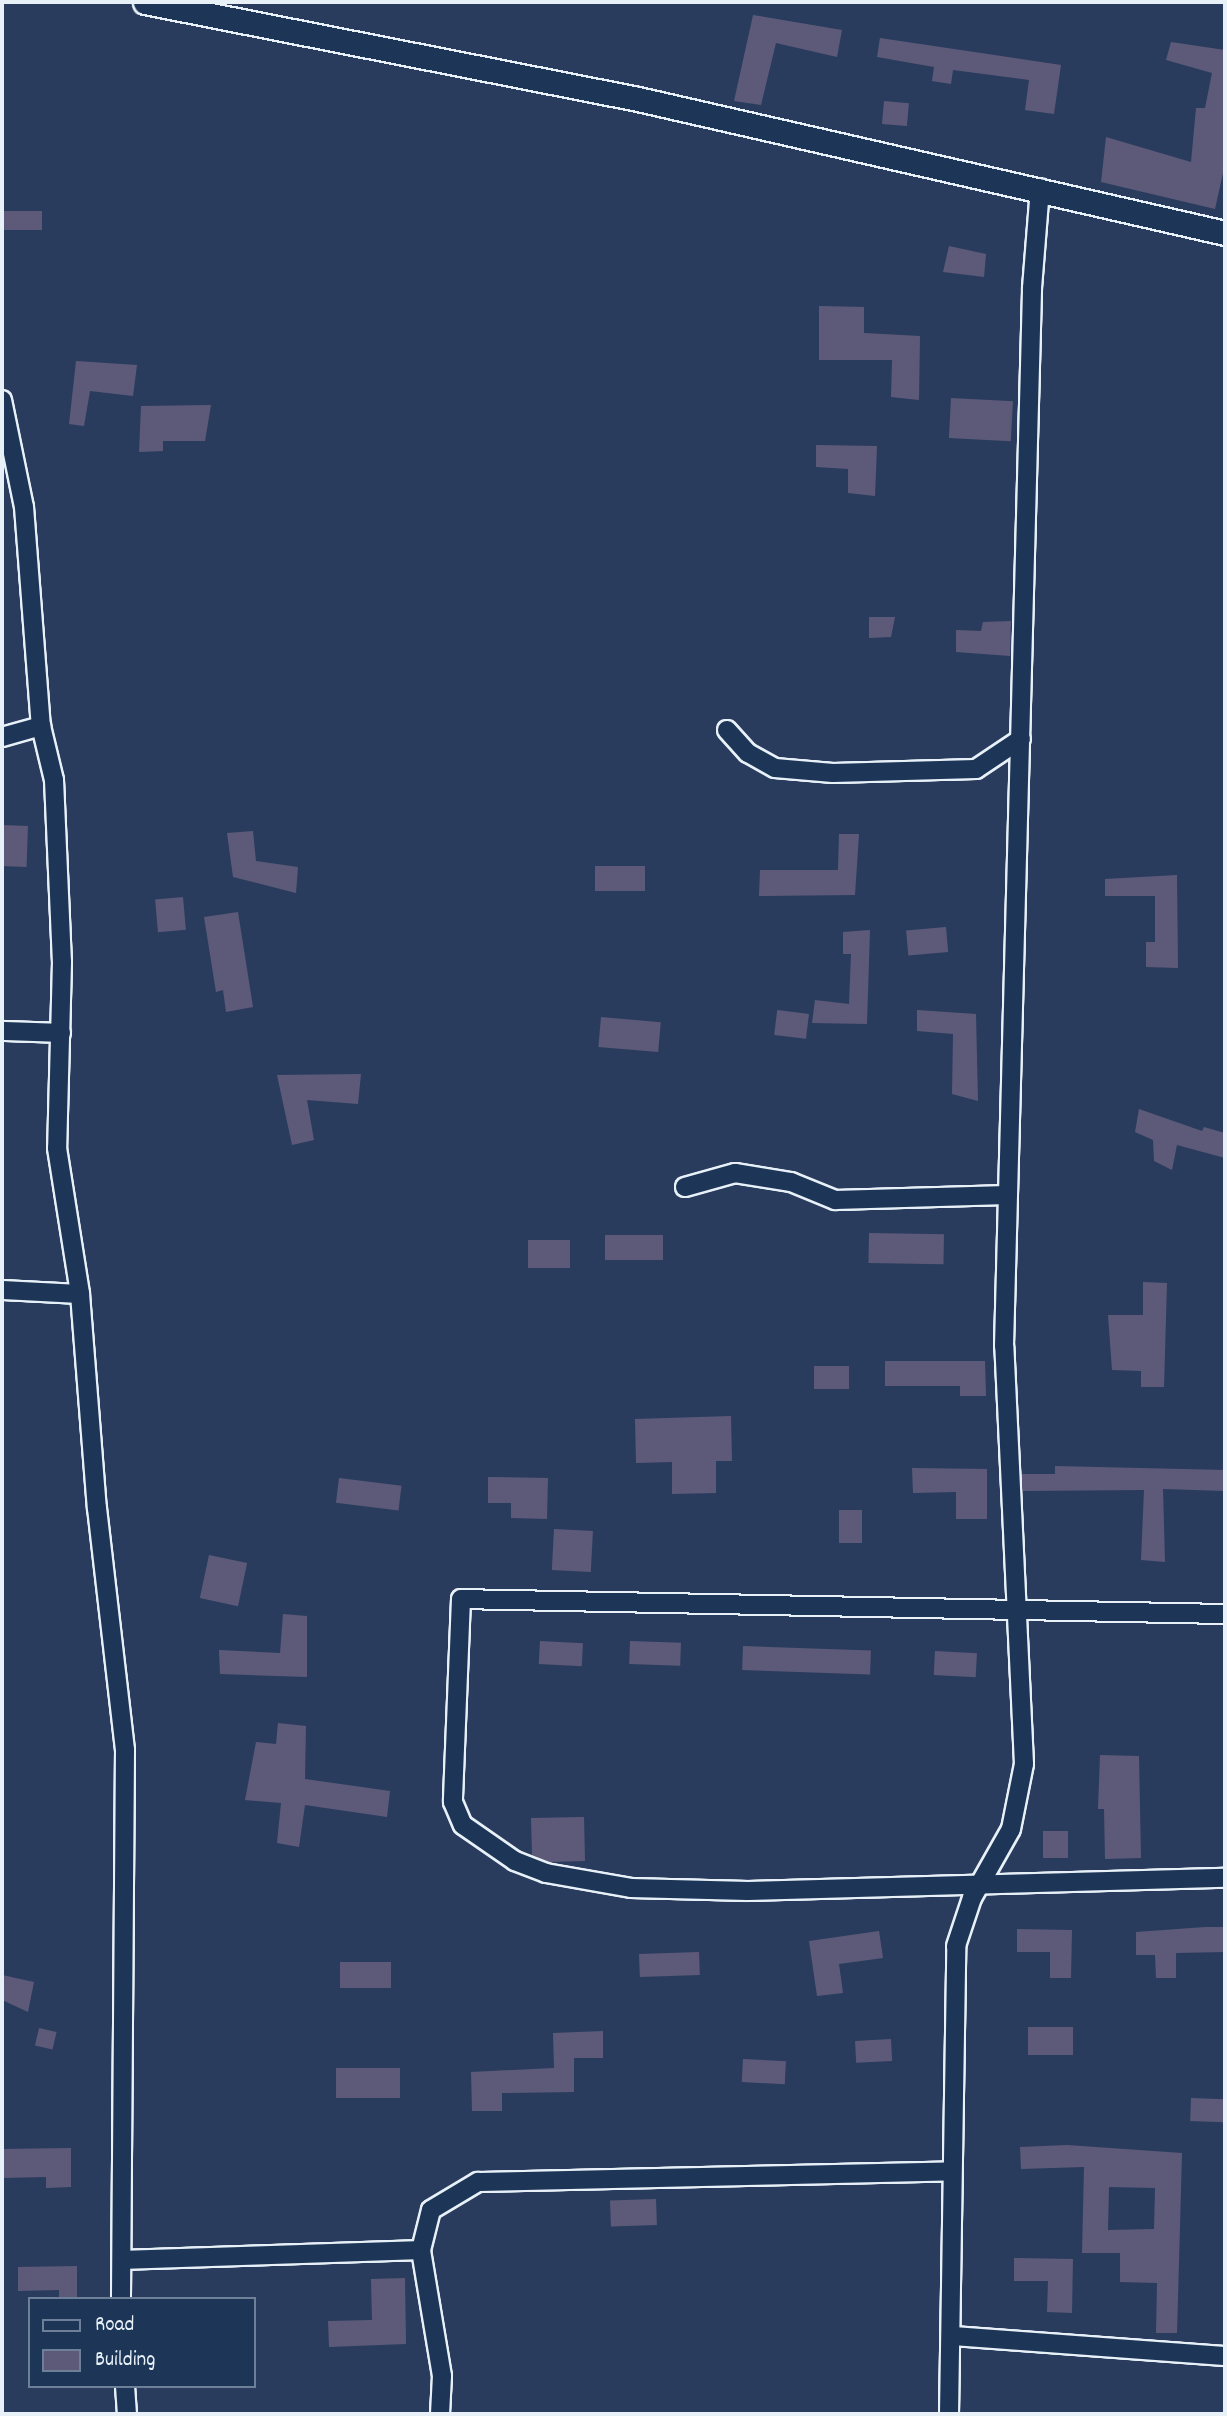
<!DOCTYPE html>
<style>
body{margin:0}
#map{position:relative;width:1227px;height:2416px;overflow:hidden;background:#2a3c5e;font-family:Dekko,sans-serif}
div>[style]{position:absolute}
.building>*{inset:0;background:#5d5a79;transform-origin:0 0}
.roads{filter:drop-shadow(2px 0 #e8f1f8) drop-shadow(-2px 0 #e8f1f8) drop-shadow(0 2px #e8f1f8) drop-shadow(0 -2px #e8f1f8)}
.minor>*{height:18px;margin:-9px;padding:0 9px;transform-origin:9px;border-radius:9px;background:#1d3557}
.tertiary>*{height:23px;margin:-11.5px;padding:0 11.5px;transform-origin:11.5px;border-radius:11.5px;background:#1d3557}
span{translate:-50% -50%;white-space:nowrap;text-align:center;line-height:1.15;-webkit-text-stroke:6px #1d3557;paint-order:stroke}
.frame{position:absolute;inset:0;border:4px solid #e8f1f8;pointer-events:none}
.legend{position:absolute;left:28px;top:2297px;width:228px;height:91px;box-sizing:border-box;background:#1d3557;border:2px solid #6e8097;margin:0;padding:9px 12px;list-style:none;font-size:21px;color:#e8f1f8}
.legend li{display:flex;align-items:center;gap:14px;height:35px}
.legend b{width:35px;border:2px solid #6e8097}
</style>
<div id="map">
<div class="building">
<i style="clip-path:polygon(753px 15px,842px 30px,837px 57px,776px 43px,761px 105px,734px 101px)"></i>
<i style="clip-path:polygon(880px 38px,1061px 65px,1054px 114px,1025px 110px,1029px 80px,953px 70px,951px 84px,932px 81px,934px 67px,877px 57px)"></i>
<i style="clip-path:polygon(1171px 42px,1225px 50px,1225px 164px,1215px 209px,1101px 182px,1106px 137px,1191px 162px,1196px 108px,1205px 108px,1212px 73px,1166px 60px)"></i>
<i style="left:884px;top:101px;width:25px;height:23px;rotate:5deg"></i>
<i style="left:2px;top:211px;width:40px;height:19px"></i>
<i style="clip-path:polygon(949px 246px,986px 254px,984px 277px,943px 272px)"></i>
<i style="clip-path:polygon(819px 306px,864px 307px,864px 333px,920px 336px,919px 400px,891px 397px,892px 360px,819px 360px)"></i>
<i style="clip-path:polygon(76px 361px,137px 365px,133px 396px,90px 391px,84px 426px,69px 424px)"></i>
<i style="left:951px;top:398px;width:62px;height:40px;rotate:3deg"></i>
<i style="clip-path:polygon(211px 405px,205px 441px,163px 441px,163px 451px,139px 452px,141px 406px)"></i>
<i style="clip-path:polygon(816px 445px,877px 446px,875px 496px,848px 493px,848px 469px,816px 467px)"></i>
<i style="clip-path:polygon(869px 617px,895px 617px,891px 637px,869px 638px)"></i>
<i style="clip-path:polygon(1011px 621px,1010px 656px,956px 652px,956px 630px,981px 631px,983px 622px)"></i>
<i style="left:2px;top:825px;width:26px;height:41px;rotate:2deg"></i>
<i style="clip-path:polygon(253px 831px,256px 861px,298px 867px,296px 893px,233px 877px,227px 833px)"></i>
<i style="clip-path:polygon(839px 834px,859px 834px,855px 895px,759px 896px,760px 870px,838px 870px)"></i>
<i style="left:595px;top:866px;width:50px;height:25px"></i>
<i style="clip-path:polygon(1177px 875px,1178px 968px,1146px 967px,1146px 942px,1155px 942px,1155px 896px,1105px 896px,1105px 879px)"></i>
<i style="left:183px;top:897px;width:33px;height:28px;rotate:85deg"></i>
<i style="clip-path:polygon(238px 912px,253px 1007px,226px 1012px,223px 990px,216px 992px,204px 917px)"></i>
<i style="left:946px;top:927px;width:25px;height:40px;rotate:85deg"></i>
<i style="clip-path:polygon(870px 930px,867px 1024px,812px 1023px,815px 1000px,849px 1004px,851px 954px,843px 954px,843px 932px)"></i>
<i style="clip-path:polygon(917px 1010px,976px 1014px,978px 1101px,952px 1094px,953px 1034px,917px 1031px)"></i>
<i style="left:809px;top:1014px;width:25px;height:32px;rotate:97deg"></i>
<i style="left:601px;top:1017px;width:60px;height:30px;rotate:5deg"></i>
<i style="clip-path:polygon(361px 1074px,358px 1104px,307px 1100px,314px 1140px,292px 1145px,277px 1075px)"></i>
<i style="clip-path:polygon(1139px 1109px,1202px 1131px,1204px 1127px,1225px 1133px,1225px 1158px,1177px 1145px,1172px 1170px,1154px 1161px,1153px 1140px,1135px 1132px)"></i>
<i style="left:869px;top:1233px;width:75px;height:30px;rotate:1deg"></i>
<i style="left:663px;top:1235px;width:25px;height:58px;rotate:90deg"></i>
<i style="left:528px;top:1240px;width:42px;height:28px"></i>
<i style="clip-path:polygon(1143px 1282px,1167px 1283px,1164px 1387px,1141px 1387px,1141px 1371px,1112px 1370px,1108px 1315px,1143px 1315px)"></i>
<i style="clip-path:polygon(885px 1361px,985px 1361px,986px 1396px,960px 1396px,960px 1386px,885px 1386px)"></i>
<i style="left:849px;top:1366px;width:23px;height:35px;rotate:90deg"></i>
<i style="clip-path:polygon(731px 1416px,732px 1461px,716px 1461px,716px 1493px,672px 1494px,672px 1462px,636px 1463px,635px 1419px)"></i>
<i style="clip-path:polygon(1055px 1466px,1225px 1470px,1225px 1491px,1163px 1489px,1165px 1562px,1141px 1560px,1144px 1490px,1022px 1491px,1022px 1474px,1055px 1474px)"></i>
<i style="clip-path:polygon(912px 1468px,987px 1469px,987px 1519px,956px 1519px,956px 1492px,913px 1493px)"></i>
<i style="clip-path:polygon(488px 1477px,548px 1478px,547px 1519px,511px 1518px,511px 1503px,488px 1503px)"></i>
<i style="left:339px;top:1478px;width:63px;height:25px;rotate:7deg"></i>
<i style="left:862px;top:1510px;width:33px;height:23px;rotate:90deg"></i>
<i style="left:554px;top:1529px;width:39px;height:41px;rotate:3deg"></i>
<i style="left:209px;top:1555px;width:39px;height:44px;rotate:12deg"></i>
<i style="clip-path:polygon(283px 1614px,307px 1616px,307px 1677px,220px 1674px,219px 1650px,280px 1653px)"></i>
<i style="left:540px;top:1641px;width:43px;height:23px;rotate:3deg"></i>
<i style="left:630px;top:1641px;width:51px;height:23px;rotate:2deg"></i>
<i style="left:743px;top:1646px;width:128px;height:24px;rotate:2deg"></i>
<i style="left:935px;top:1651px;width:42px;height:24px;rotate:3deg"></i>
<i style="clip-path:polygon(278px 1723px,306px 1726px,305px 1779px,390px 1791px,387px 1817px,305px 1805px,299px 1847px,277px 1843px,281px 1803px,245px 1800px,256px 1742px,276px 1744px)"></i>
<i style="clip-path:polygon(1100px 1755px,1139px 1756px,1141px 1858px,1105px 1859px,1104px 1809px,1098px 1809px)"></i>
<i style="clip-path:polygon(584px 1817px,585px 1861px,549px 1862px,532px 1855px,531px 1818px)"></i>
<i style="left:1068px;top:1831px;width:27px;height:25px;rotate:90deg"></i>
<i style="clip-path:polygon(1205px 1927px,1225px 1927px,1225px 1952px,1176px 1953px,1176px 1978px,1156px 1978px,1155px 1955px,1136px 1955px,1136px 1932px)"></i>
<i style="clip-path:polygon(1017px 1929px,1072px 1930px,1071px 1978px,1050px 1978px,1050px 1952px,1017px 1952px)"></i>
<i style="clip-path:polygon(879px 1931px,883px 1958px,839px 1964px,843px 1993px,817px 1996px,809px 1941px)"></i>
<i style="left:699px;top:1952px;width:23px;height:60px;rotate:88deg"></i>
<i style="left:391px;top:1962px;width:26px;height:51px;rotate:90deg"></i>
<i style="clip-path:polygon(2px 1975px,34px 1982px,28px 2012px,2px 2000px)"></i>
<i style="left:1028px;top:2027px;width:45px;height:28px"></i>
<i style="left:39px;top:2028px;width:18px;height:18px;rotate:13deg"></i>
<i style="clip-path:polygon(603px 2031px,603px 2058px,574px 2058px,574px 2092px,502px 2093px,502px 2111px,472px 2111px,471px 2072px,554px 2068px,553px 2033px)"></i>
<i style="left:891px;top:2039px;width:22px;height:36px;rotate:87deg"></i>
<i style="left:743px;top:2059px;width:43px;height:23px;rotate:3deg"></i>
<i style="left:400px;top:2068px;width:30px;height:64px;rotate:90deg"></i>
<i style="left:1191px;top:2098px;width:34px;height:23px;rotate:2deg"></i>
<i style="clip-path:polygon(evenodd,1067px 2145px,1182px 2153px,1177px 2333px,1156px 2333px,1157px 2283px,1120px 2282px,1120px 2253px,1082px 2253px,1084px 2167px,1021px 2169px,1020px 2147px,1067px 2145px,1109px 2187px,1155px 2188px,1154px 2229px,1108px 2230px,1109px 2187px)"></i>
<i style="clip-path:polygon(71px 2148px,71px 2187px,46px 2188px,46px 2177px,2px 2178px,2px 2149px)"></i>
<i style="left:656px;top:2199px;width:26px;height:46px;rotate:88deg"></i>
<i style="clip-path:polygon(1014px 2258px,1073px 2259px,1072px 2313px,1047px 2312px,1048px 2281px,1014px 2281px)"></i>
<i style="clip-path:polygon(77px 2266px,77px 2299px,59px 2299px,59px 2290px,18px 2291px,18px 2267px)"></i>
<i style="clip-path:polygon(405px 2278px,406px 2344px,329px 2347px,328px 2321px,372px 2320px,371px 2279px)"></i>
</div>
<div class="roads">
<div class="minor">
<i style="left:2px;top:400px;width:109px;rotate:78.4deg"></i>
<i style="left:24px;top:507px;width:220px;rotate:85.6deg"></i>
<i style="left:41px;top:726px;width:56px;rotate:76.5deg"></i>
<i style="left:54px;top:780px;width:182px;rotate:87.5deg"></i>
<i style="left:62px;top:962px;width:186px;rotate:91.5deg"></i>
<i style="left:57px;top:1148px;width:148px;rotate:81deg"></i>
<i style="left:80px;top:1294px;width:215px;rotate:85.5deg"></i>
<i style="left:97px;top:1508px;width:244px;rotate:83.4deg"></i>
<i style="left:125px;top:1750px;width:549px;rotate:90.42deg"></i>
<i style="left:727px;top:730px;width:31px;rotate:48deg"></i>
<i style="left:748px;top:753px;width:31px;rotate:29deg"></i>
<i style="left:775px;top:768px;width:58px;rotate:4.9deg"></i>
<i style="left:833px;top:773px;width:143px;rotate:-1.6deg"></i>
<i style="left:976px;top:769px;width:54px;rotate:-33.7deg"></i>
<i style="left:2px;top:737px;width:41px;rotate:-15.8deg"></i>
<i style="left:2px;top:1031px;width:59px;rotate:1.9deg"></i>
<i style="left:685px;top:1187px;width:52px;rotate:-15.6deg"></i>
<i style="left:735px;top:1173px;width:57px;rotate:9.1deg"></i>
<i style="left:791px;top:1182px;width:48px;rotate:22.2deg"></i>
<i style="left:835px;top:1200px;width:172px;rotate:-1.7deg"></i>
<i style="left:2px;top:1290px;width:78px;rotate:2.9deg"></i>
<i style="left:1225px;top:1614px;width:764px;rotate:-178.88deg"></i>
<i style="left:461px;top:1599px;width:203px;rotate:92.3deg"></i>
<i style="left:453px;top:1802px;width:25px;rotate:67deg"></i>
<i style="left:463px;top:1825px;width:63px;rotate:34.7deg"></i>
<i style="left:515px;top:1861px;width:33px;rotate:21deg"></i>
<i style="left:546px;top:1873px;width:86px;rotate:10deg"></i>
<i style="left:631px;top:1888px;width:117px;rotate:1.5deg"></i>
<i style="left:748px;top:1891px;width:477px;rotate:-1.6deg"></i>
<i style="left:122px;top:2260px;width:299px;rotate:-1.9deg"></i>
<i style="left:952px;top:2336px;width:274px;rotate:4.2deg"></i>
<i style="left:125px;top:2386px;width:28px;rotate:86deg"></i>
<i style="left:440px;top:2414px;width:38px;rotate:-87deg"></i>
<i style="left:442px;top:2376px;width:128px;rotate:-99.5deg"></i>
<i style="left:421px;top:2250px;width:41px;rotate:-76deg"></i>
<i style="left:431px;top:2210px;width:55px;rotate:-30.8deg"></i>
<i style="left:478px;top:2182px;width:470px;rotate:-1.3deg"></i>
<i style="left:949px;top:2414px;width:468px;rotate:-89.1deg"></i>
<i style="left:956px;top:1946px;width:51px;rotate:-71.6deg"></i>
<i style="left:972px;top:1898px;width:79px;rotate:-60.5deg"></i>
<i style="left:1011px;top:1829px;width:66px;rotate:-78.7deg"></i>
<i style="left:1024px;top:1764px;width:418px;rotate:-92.7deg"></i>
<i style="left:1004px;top:1346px;width:1058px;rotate:-88.48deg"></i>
<i style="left:1032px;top:288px;width:100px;rotate:-85.4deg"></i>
</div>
<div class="tertiary">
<i style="left:145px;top:2px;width:502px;rotate:11.13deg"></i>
<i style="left:638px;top:99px;width:602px;rotate:12.86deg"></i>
</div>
</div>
<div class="frame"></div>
<ul class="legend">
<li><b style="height:9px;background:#1d3557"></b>Road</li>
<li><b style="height:19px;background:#5d5a79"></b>Building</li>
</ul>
</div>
